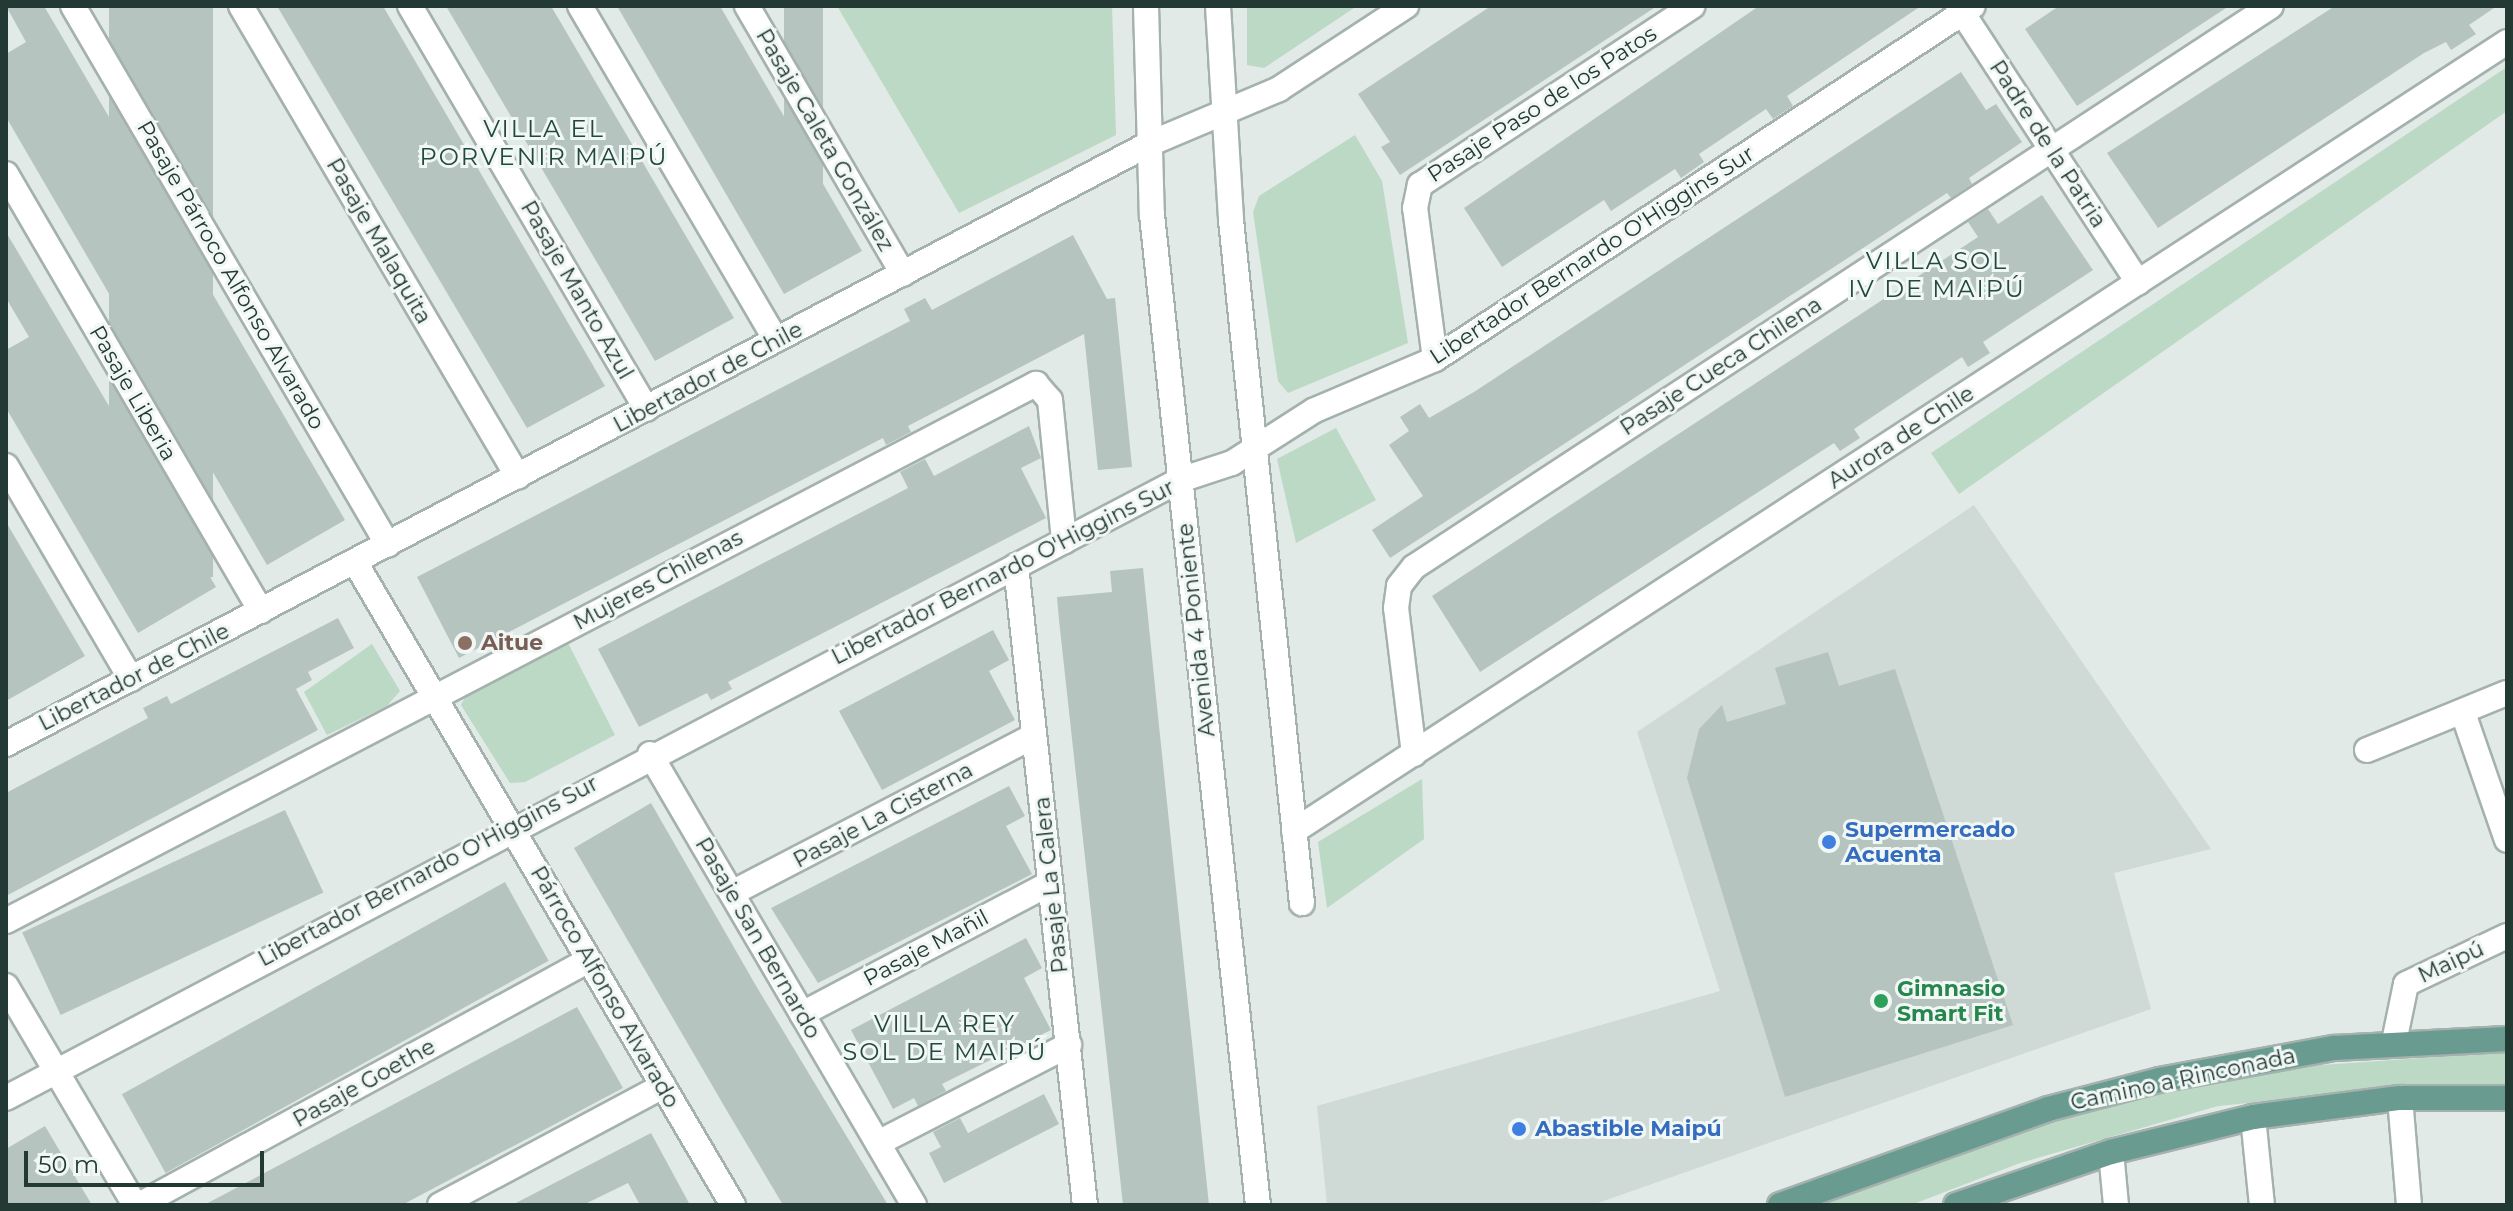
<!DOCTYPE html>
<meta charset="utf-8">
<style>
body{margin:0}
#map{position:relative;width:2513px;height:1211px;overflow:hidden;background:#e1eae6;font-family:Montserrat,sans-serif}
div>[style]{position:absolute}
.built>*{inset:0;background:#cfd9d5}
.green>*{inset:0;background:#bbd9c5}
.building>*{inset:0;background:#b6c4bf;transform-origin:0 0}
.roads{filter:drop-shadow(2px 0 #a4b1ad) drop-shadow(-2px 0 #a4b1ad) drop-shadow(0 2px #a4b1ad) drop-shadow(0 -2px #a4b1ad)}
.minor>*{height:24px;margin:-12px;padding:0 12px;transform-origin:12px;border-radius:12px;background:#fff}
.major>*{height:24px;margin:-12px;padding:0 12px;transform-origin:12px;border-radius:12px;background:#699b90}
.dots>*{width:22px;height:22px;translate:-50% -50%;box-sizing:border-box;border:4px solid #f1f7f4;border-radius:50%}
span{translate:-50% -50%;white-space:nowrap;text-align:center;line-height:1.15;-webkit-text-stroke:6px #f1f7f4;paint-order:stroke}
.street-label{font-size:22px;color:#233934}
.education-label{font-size:22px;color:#785e54;font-weight:700}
.left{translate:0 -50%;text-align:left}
.shop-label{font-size:22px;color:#366cbe;font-weight:700}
.leisure-label{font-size:22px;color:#27864d;font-weight:700}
.neighbourhood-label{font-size:24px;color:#214940;letter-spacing:2px}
.frame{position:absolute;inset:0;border:8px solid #233934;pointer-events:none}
.scale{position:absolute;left:24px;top:1151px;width:240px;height:36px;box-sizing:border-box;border:4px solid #233934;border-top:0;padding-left:10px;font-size:24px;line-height:28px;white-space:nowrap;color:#233934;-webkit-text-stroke:6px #f1f7f4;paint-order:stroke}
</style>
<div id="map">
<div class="built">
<i style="clip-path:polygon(1974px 505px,2211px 849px,2114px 873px,2151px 1009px,1592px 1205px,1327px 1205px,1317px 1106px,1720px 991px,1637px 732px)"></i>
</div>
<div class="green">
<i style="clip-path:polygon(837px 6px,1112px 6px,1116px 135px,959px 213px)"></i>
<i style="clip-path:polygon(1247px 6px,1357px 6px,1264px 68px,1247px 65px)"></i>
<i style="clip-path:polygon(2507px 67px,2507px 111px,1959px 494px,1931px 453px)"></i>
<i style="clip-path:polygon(1355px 135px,1382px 181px,1408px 343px,1288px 393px,1278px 381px,1253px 212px,1259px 196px)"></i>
<i style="clip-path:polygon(1336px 428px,1376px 500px,1296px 543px,1277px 459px)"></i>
<i style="clip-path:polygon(568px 643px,615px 735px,525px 782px,510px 783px,461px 705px,466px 695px)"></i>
<i style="clip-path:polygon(372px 644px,400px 691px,387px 706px,327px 735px,304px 692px)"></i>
<i style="clip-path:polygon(1422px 779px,1424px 839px,1327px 908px,1318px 842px)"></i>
<i style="clip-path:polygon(2507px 1052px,2507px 1087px,2405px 1087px,2218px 1106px,2020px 1163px,1911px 1205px,1806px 1205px,2072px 1114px,2252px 1070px)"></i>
</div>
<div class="building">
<i style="clip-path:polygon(6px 6px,44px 6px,345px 520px,267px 565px,6px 117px,6px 54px,26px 42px)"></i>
<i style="left:109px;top:6px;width:104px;height:571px"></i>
<i style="clip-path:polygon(277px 6px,383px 6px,605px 386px,527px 428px)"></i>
<i style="clip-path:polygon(446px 6px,551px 6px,734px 318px,655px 361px)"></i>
<i style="clip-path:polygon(617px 6px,720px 6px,862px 251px,784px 294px)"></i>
<i style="left:784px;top:6px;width:39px;height:259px"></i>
<i style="clip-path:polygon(1491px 6px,1657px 6px,1400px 175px,1381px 147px,1390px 142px,1358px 94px)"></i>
<i style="clip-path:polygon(1759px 6px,1921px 6px,1787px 96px,1793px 106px,1773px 119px,1766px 109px,1699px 154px,1704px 162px,1681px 178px,1675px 169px,1611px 211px,1604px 200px,1502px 267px,1464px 208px)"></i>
<i style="clip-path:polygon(2059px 6px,2229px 6px,2077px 106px,2025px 29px)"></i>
<i style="clip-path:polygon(2335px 6px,2497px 6px,2469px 25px,2476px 34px,2451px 50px,2446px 42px,2424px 53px,2158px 228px,2107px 153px)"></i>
<i style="clip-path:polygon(1961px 72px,1986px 110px,1996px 104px,2022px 142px,1969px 178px,1972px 184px,1951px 198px,1947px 193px,1390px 558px,1372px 530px,1423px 496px,1389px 445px,1409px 431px,1400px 417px,1420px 404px,1429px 418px,1474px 392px)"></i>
<i style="clip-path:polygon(2042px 195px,2093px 270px,1983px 342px,1990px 353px,1968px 367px,1962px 357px,1854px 429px,1860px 438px,1840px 451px,1834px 443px,1480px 672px,1432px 596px,1978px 237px,1968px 222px,1988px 209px,1998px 224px)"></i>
<i style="clip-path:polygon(6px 232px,216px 587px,138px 633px,6px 408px,6px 350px,29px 337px,6px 298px)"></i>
<i style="clip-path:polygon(1073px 235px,1107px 299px,1115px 298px,1132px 467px,1098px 470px,1084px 334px,908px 426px,911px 432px,886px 445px,883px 438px,459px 658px,417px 577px,910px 321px,904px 309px,925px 298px,932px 310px)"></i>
<i style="clip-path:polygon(1029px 426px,1041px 458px,1021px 468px,1046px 518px,728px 682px,732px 689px,711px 700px,707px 693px,639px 727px,598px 649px,908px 488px,900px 472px,925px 459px,934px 476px)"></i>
<i style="clip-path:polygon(6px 522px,85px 656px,6px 701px)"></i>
<i style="clip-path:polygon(1143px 568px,1158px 716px,1209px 1205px,1123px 1205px,1059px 620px,1057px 597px,1112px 592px,1110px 571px)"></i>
<i style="clip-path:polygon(338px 618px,354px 648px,308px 672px,312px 680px,296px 689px,318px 730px,6px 896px,6px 793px,148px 718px,143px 708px,167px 696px,171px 704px)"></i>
<i style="clip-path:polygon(993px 630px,1009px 660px,989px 671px,1015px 720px,882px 790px,839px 711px)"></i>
<i style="clip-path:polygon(1828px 652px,1839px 686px,1895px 669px,2013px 1025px,1785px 1097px,1687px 778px,1699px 729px,1722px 705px,1727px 722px,1786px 704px,1775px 668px)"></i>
<i style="clip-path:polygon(1009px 786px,1025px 816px,1006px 826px,1032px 874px,818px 983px,771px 908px)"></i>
<i style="clip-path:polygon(651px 803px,755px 984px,888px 1205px,783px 1205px,727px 1111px,574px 848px)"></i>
<i style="left:285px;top:810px;width:91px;height:290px;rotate:65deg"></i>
<i style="left:505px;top:882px;width:90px;height:438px;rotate:61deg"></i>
<i style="clip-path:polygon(1026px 938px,1042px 968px,1024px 978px,1051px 1030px,942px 1084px,946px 1091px,918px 1106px,914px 1098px,893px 1109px,851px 1030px)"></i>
<i style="clip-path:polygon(577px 1007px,623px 1088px,402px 1205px,204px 1205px)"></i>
<i style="clip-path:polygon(1044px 1094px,1059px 1124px,944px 1183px,929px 1153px,941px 1147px,933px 1132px,960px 1118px,968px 1133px)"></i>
<i style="clip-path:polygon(45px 1126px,77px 1180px,92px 1205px,6px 1205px,6px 1149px)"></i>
<i style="clip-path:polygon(651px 1133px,690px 1205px,640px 1205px,628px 1183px,583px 1205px,512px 1205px)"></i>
</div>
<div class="roads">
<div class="minor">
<i style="left:73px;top:6px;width:624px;rotate:59.7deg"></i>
<i style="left:241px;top:6px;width:546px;rotate:59.54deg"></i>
<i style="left:410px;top:6px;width:467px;rotate:59.6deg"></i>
<i style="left:580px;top:6px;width:387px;rotate:59.6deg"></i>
<i style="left:747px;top:6px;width:310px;rotate:59.8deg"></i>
<i style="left:1146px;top:6px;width:209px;rotate:88.4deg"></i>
<i style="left:1152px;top:215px;width:996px;rotate:83.89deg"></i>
<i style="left:1218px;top:6px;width:214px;rotate:86.5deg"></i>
<i style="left:1231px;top:220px;width:687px;rotate:84.07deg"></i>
<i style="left:1958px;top:6px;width:330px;rotate:56.9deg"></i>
<i style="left:6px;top:174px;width:506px;rotate:59.74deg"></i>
<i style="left:1435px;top:359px;width:152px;rotate:-97.5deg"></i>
<i style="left:1415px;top:208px;width:24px;rotate:-78deg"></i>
<i style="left:1420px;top:185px;width:326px;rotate:-33.3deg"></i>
<i style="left:6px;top:466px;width:247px;rotate:59.6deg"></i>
<i style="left:355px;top:562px;width:746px;rotate:59.55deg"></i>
<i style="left:1016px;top:566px;width:643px;rotate:83.84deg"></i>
<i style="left:2463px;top:713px;width:134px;rotate:70.9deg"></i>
<i style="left:6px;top:744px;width:1291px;rotate:-27.7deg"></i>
<i style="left:1149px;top:144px;width:141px;rotate:-22.9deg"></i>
<i style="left:1279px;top:89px;width:152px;rotate:-33.2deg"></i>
<i style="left:2367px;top:750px;width:151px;rotate:-22.2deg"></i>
<i style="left:650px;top:754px;width:523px;rotate:59.66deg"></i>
<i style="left:1414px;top:754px;width:147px;rotate:-97deg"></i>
<i style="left:1396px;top:608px;width:22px;rotate:-82deg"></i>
<i style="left:1399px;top:586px;width:24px;rotate:-52deg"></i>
<i style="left:1414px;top:567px;width:1024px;rotate:-33.21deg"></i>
<i style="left:1294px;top:831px;width:1447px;rotate:-33.04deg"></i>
<i style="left:732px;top:893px;width:340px;rotate:-27.5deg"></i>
<i style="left:6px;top:921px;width:1162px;rotate:-27.54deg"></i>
<i style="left:1036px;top:384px;width:21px;rotate:49deg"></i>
<i style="left:1050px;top:400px;width:142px;rotate:84.3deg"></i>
<i style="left:6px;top:986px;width:254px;rotate:59.5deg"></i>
<i style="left:802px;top:1014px;width:280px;rotate:-27.8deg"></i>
<i style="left:2394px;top:1042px;width:59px;rotate:-78.3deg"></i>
<i style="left:2406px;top:984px;width:112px;rotate:-25.4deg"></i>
<i style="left:6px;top:1098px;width:1327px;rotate:-27.76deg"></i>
<i style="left:1180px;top:480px;width:55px;rotate:-18.1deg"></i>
<i style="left:1232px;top:463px;width:98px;rotate:-32.6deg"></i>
<i style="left:1315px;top:410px;width:130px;rotate:-23deg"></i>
<i style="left:1435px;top:359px;width:643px;rotate:-33.27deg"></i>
<i style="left:2400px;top:1098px;width:107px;rotate:85.2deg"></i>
<i style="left:2253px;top:1117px;width:88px;rotate:84.2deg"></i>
<i style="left:878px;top:1143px;width:215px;rotate:-27.2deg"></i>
<i style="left:2111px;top:1152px;width:53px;rotate:84.6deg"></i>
<i style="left:139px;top:1205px;width:512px;rotate:-28.57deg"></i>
<i style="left:440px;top:1205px;width:253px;rotate:-28.1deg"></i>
</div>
<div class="major">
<i style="left:1780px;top:1205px;width:285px;rotate:-19.7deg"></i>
<i style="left:2048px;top:1109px;width:115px;rotate:-14.6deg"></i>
<i style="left:2159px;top:1080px;width:178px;rotate:-10.4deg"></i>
<i style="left:2334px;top:1048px;width:173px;rotate:-3deg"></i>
<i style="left:1956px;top:1205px;width:164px;rotate:-18.9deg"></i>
<i style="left:2111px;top:1152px;width:146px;rotate:-13.8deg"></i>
<i style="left:2253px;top:1117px;width:148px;rotate:-7.4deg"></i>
<i style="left:2400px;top:1098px;width:107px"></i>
</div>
</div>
<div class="dots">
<i style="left:465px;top:643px;background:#8d6e63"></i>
<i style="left:1829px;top:842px;background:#3f7fe0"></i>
<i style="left:1881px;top:1001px;background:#2e9e5b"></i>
<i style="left:1519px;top:1129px;background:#3f7fe0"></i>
</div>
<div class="street-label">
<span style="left:1542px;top:104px;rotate:-33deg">Pasaje Paso de los Patos</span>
<span style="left:825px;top:140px;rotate:60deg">Pasaje Caleta González</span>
<span style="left:2048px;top:144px;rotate:57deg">Padre de la Patria</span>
<span style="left:379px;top:241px;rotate:60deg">Pasaje Malaquita</span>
<span style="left:1592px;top:255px;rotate:-33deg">Libertador Bernardo O'Higgins Sur</span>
<span style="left:231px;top:275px;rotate:60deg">Pasaje Párroco Alfonso Alvarado</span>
<span style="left:577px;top:290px;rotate:60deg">Pasaje Manto Azul</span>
<span style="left:1721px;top:366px;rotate:-33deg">Pasaje Cueca Chilena</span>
<span style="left:708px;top:377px;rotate:-28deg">Libertador de Chile</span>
<span style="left:133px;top:393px;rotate:60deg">Pasaje Liberia</span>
<span style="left:1901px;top:437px;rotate:-33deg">Aurora de Chile</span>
<span style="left:1003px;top:572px;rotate:-27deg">Libertador Bernardo O'Higgins Sur</span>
<span style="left:658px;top:580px;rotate:-28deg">Mujeres Chilenas</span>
<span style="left:1196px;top:630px;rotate:-96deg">Avenida 4 Poniente</span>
<span style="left:134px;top:677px;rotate:-27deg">Libertador de Chile</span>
<span style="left:883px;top:815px;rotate:-28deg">Pasaje La Cisterna</span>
<span style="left:428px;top:871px;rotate:-28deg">Libertador Bernardo O'Higgins Sur</span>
<span style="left:1051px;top:885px;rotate:-96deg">Pasaje La Calera</span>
<span style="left:758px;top:938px;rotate:60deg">Pasaje San Bernardo</span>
<span style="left:926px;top:948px;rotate:-28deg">Pasaje Mañil</span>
<span style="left:2451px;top:962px;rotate:-25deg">Maipú</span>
<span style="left:605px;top:987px;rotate:60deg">Párroco Alfonso Alvarado</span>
<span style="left:2183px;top:1079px;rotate:-12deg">Camino a Rinconada</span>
<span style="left:364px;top:1083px;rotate:-29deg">Pasaje Goethe</span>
</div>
<div class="education-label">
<span class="left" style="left:481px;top:643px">Aitue</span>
</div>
<div class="shop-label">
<span class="left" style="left:1845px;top:842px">Supermercado<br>Acuenta</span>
<span class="left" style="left:1535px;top:1129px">Abastible Maipú</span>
</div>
<div class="leisure-label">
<span class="left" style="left:1897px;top:1001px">Gimnasio<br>Smart Fit</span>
</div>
<div class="neighbourhood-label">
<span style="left:544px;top:143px">VILLA EL<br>PORVENIR MAIPÚ</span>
<span style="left:1937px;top:275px">VILLA SOL<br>IV DE MAIPÚ</span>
<span style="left:945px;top:1038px">VILLA REY<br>SOL DE MAIPÚ</span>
</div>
<div class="frame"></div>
<div class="scale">50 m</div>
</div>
